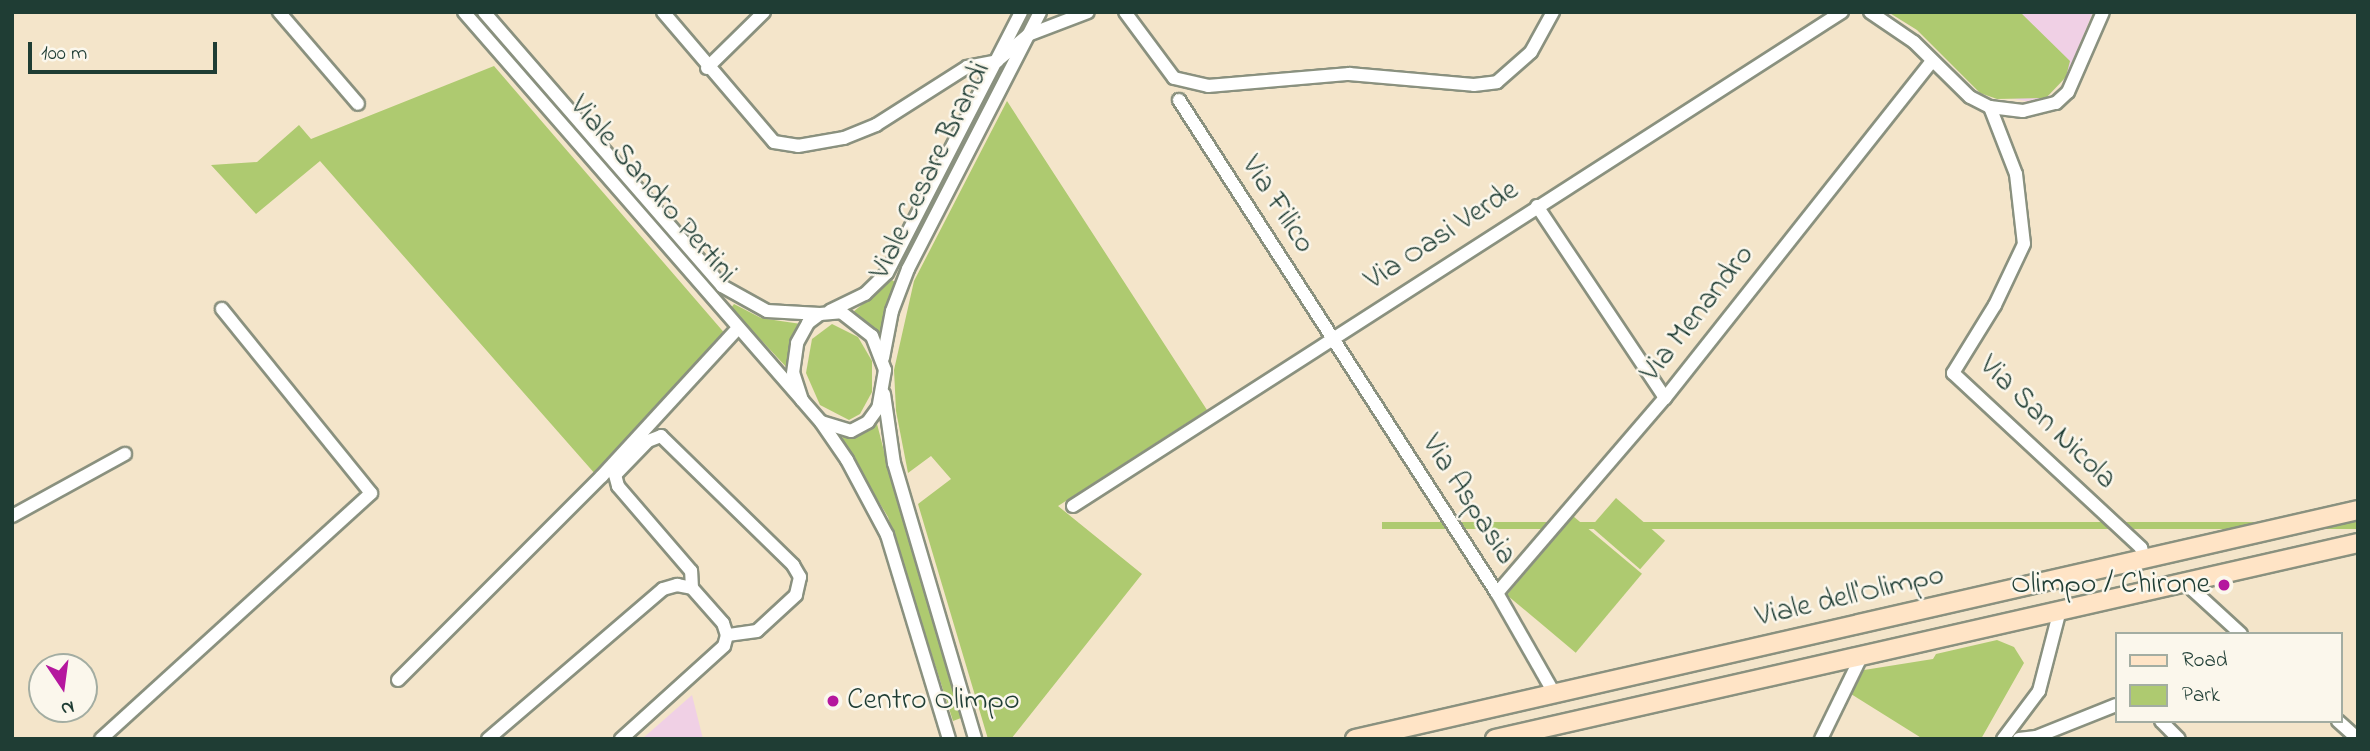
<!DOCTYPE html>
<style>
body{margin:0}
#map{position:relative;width:2370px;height:751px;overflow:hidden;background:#f4e5ca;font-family:"Indie Flower",sans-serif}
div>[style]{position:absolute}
.built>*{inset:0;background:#f0d0e5}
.green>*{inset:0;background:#aeca70;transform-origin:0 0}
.roads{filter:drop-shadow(2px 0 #8a917f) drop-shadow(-2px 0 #8a917f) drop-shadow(0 2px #8a917f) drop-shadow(0 -2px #8a917f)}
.street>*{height:12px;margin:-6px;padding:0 6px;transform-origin:6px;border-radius:6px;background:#fff}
.secondary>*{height:18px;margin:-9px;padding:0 9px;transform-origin:9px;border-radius:9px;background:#ffe4c6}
.dots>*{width:19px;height:19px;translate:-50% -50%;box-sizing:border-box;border:4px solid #fbf7ec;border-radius:50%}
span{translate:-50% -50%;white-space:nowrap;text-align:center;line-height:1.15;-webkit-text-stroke:5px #fbf7ec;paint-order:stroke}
.street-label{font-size:30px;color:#1f3d34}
.poi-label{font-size:30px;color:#1f3d34}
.right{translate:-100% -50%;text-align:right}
.left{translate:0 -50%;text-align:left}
.frame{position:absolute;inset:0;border:14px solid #1f3d34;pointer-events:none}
.legend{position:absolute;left:2115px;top:632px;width:228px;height:91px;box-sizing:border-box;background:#fbf7ec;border:2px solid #a3ada2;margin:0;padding:9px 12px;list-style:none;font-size:21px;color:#1f3d34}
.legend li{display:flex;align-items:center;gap:14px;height:35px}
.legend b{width:35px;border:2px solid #a3ada2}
.north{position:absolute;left:28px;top:653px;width:70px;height:70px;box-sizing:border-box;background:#fbf7ec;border:2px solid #a3ada2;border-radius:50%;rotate:167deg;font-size:19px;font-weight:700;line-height:28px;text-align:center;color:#1f3d34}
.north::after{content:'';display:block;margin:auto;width:24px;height:32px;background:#b5179e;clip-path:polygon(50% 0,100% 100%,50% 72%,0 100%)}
.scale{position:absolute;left:28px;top:42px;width:189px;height:32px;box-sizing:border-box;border:4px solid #1f3d34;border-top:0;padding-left:9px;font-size:21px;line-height:24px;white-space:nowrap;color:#1f3d34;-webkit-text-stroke:5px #fbf7ec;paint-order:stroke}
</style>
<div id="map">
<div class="built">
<i style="clip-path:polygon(1888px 12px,2093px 12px,2066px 77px,2046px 98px,2026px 101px,1980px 93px,1917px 30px)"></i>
<i style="clip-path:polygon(692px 695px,703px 739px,642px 739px)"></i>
</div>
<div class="green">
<i style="clip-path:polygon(1888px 12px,2020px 12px,2070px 61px,2066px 77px,2046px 98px,1997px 99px,1980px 93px,1917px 30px)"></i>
<i style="clip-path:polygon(494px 66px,727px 336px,596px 475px,320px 161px,256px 214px,211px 165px,257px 162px,299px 125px,311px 139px)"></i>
<i style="clip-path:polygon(1007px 101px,1207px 410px,1058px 506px,1142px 574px,1011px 739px,988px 739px,918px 504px,951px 479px,931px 456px,908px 473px,896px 411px,894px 370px,914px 281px)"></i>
<i style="clip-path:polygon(892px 280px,895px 282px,878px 338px,853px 312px)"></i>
<i style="clip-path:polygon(734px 304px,761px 318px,801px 324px,790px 371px,731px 308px)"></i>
<i style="clip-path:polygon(832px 324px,858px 337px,872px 361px,872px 392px,860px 414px,849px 420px,820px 405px,806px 373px,812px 339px)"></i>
<i style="clip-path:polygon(876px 420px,893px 486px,961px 718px,953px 721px,888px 517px,840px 438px,864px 431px)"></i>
<i style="left:1616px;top:498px;width:65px;height:38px;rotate:41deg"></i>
<i style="left:1573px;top:516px;width:90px;height:103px;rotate:40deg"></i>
<i style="left:2358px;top:522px;width:7px;height:976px;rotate:90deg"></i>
<i style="clip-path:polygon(1997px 640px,2014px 647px,2024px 663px,1981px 739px,1923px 739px,1851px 694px,1864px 670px,1933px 659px,1936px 654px)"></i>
</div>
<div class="roads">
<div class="street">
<i style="left:279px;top:12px;width:121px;rotate:49.3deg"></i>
<i style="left:464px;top:12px;width:515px;rotate:48.94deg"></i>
<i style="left:484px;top:12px;width:363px;rotate:49deg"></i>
<i style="left:722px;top:286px;width:51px;rotate:29.1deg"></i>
<i style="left:767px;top:311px;width:53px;rotate:3.2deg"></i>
<i style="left:663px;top:12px;width:171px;rotate:49.5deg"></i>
<i style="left:774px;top:142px;width:24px;rotate:9deg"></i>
<i style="left:798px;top:146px;width:47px;rotate:-9.9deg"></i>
<i style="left:844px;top:138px;width:35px;rotate:-22deg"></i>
<i style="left:876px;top:125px;width:108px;rotate:-32.5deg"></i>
<i style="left:967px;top:67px;width:31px;rotate:-11deg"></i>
<i style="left:997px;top:61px;width:40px;rotate:-40deg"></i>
<i style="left:1028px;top:35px;width:64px;rotate:-21deg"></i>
<i style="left:1125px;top:12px;width:82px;rotate:53.4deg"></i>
<i style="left:1174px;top:78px;width:35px;rotate:13deg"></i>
<i style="left:1208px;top:86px;width:142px;rotate:-4.9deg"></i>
<i style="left:1349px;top:74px;width:125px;rotate:5deg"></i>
<i style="left:1474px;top:85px;width:23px;rotate:-7deg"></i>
<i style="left:1497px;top:82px;width:45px;rotate:-41.4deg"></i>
<i style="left:1531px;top:52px;width:46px;rotate:-61.2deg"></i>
<i style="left:1870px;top:12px;width:53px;rotate:34.3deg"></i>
<i style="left:1914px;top:42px;width:78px;rotate:44.5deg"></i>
<i style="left:1970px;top:97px;width:22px;rotate:27deg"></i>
<i style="left:1990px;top:107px;width:33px;rotate:7deg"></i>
<i style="left:2023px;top:111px;width:34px;rotate:-14deg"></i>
<i style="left:2056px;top:103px;width:16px;rotate:-43deg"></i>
<i style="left:2068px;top:92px;width:87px;rotate:-66.4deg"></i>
<i style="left:707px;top:68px;width:80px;rotate:-44.5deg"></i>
<i style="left:1179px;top:100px;width:587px;rotate:57.18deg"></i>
<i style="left:1497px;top:593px;width:115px;rotate:60.3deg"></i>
<i style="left:1990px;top:107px;width:72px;rotate:68.8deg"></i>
<i style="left:2016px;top:174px;width:70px;rotate:83.5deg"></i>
<i style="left:2024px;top:244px;width:68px;rotate:115.4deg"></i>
<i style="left:1995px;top:305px;width:80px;rotate:121.7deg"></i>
<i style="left:1953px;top:373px;width:257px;rotate:42.9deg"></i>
<i style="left:2141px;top:548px;width:10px;rotate:73deg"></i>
<i style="left:1537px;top:206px;width:231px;rotate:56.3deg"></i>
<i style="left:830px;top:311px;width:39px;rotate:-26deg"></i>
<i style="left:865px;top:294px;width:30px;rotate:-44deg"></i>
<i style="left:887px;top:273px;width:293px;rotate:-62.8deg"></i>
<i style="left:841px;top:312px;width:39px;rotate:38deg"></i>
<i style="left:872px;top:336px;width:36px;rotate:69deg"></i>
<i style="left:885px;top:370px;width:39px;rotate:100deg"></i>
<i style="left:878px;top:408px;width:17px;rotate:126deg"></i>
<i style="left:868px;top:422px;width:19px;rotate:152deg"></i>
<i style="left:851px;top:431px;width:31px;rotate:-163deg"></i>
<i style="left:821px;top:422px;width:29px;rotate:-131deg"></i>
<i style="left:802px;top:400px;width:28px;rotate:-108deg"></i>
<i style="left:793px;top:373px;width:30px;rotate:-82deg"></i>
<i style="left:797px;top:343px;width:23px;rotate:-61deg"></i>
<i style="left:808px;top:323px;width:15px;rotate:-37deg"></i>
<i style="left:820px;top:314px;width:21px;rotate:-5deg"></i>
<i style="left:883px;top:358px;width:48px;rotate:-79.2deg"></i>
<i style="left:892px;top:311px;width:45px;rotate:-69.1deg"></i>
<i style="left:908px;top:269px;width:289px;rotate:-62.8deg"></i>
<i style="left:884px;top:394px;width:70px;rotate:81.8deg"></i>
<i style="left:894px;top:463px;width:288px;rotate:73.6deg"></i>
<i style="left:821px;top:422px;width:46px;rotate:55.6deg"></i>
<i style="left:847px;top:460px;width:85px;rotate:61.9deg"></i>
<i style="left:887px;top:535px;width:213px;rotate:73.1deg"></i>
<i style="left:1073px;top:506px;width:914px;rotate:-32.72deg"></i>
<i style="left:12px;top:516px;width:129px;rotate:-28.8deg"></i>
<i style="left:2191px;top:580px;width:10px;rotate:79deg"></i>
<i style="left:2193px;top:590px;width:65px;rotate:42.5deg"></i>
<i style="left:692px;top:588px;width:17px;rotate:-93deg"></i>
<i style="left:691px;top:571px;width:112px;rotate:-130.7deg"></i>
<i style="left:618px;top:486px;width:11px;rotate:-105deg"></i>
<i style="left:615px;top:475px;width:47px;rotate:-45.9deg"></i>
<i style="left:648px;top:441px;width:14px;rotate:-21deg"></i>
<i style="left:661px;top:436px;width:185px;rotate:44.3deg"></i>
<i style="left:793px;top:565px;width:14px;rotate:60deg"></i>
<i style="left:800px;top:577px;width:18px;rotate:103deg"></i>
<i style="left:796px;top:595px;width:53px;rotate:137.3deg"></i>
<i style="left:757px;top:631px;width:30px;rotate:172deg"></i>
<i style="left:1497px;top:593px;width:257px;rotate:-49.3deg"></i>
<i style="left:1665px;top:398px;width:430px;rotate:-51.6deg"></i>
<i style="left:398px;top:680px;width:288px;rotate:-45deg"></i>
<i style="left:602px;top:476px;width:201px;rotate:-47.4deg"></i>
<i style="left:2161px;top:721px;width:25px;rotate:45deg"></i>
<i style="left:2338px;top:721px;width:27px;rotate:42deg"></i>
<i style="left:101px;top:739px;width:365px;rotate:-42.3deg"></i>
<i style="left:371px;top:493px;width:237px;rotate:-129deg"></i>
<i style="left:488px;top:739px;width:230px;rotate:-40.6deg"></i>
<i style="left:663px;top:589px;width:15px;rotate:-16deg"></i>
<i style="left:677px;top:585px;width:15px;rotate:11deg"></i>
<i style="left:692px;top:588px;width:47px;rotate:48.5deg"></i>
<i style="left:723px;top:623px;width:13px;rotate:72deg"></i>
<i style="left:727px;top:635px;width:11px;rotate:105deg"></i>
<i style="left:724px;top:646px;width:139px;rotate:137.9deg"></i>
<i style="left:1821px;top:739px;width:93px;rotate:-64deg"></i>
<i style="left:2003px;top:739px;width:60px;rotate:-53.1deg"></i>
<i style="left:2039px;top:691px;width:84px;rotate:-75.5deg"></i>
<i style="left:2019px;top:739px;width:17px;rotate:-7deg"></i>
<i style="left:2036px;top:737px;width:86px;rotate:-21.8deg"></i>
</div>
<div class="secondary">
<i style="left:1355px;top:739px;width:1029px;rotate:-12.86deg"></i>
<i style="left:1495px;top:739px;width:885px;rotate:-12.8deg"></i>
</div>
</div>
<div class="dots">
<i style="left:2224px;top:585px;background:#b5179e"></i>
<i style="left:833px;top:701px;background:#b5179e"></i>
</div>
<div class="street-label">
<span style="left:931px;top:171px;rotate:-64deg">Viale Cesare Brandi</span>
<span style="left:652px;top:190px;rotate:49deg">Viale Sandro Pertini</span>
<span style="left:1277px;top:205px;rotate:57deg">Via Filico</span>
<span style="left:1442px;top:236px;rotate:-33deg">Via Oasi Verde</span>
<span style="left:1698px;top:314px;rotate:-52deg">Via Menandro</span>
<span style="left:2047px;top:423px;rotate:44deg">Via San Nicola</span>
<span style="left:1468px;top:500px;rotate:57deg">Via Aspasia</span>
<span style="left:1850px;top:597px;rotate:-13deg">Viale dell'Olimpo</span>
</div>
<div class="poi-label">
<span class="right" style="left:2210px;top:585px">Olimpo / Chirone</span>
<span class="left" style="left:847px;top:701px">Centro Olimpo</span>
</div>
<div class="frame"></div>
<ul class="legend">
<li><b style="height:9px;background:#ffe4c6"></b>Road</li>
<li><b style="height:19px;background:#aeca70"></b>Park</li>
</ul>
<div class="north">N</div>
<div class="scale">100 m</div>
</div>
